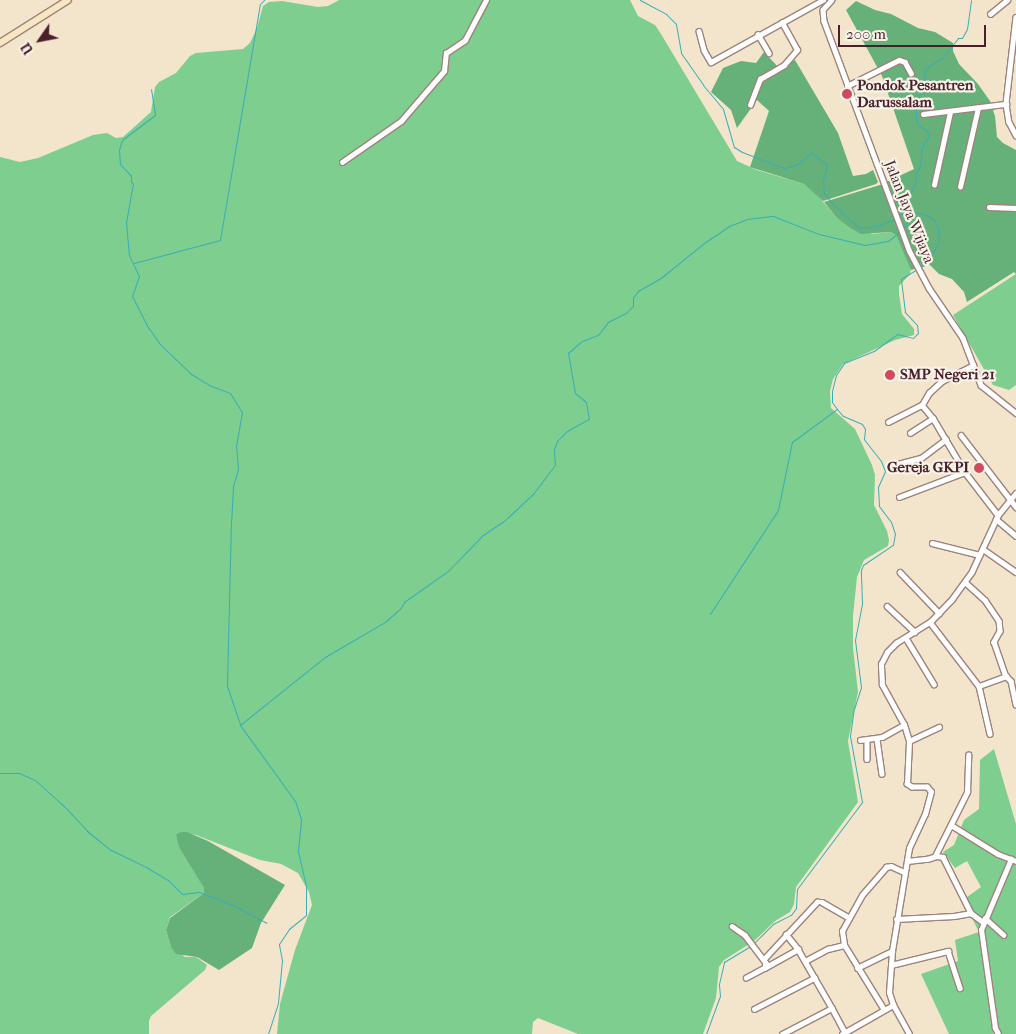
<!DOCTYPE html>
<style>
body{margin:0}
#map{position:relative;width:1016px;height:1034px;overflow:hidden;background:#f2e5cc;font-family:"IM FELL French Canon",serif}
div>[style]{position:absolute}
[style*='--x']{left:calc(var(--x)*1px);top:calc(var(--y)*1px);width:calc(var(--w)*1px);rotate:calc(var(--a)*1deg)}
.green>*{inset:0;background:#7dce8f}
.forest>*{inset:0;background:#66b17a}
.stream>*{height:1px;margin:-0.5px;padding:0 0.5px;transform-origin:0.5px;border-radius:0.5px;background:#3badb4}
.roads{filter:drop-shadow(1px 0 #9e827c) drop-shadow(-1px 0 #9e827c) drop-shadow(0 1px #9e827c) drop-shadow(0 -1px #9e827c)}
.street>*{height:4.5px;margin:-2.25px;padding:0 2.25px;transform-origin:2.25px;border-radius:2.25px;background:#fff}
.secondary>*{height:6px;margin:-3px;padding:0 3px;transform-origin:3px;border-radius:3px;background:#f7e8c3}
.dots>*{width:14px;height:14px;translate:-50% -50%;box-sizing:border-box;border:2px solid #f7f3e8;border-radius:50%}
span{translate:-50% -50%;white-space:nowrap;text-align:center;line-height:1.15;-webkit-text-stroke:4.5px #f7f3e8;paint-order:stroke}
.poi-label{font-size:15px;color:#4a1f2b;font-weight:700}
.left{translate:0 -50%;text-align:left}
.right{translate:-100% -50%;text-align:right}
.street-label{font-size:15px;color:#4a1f2b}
.north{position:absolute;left:15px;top:15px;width:50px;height:50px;-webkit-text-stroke:4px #f7f3e8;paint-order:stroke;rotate:237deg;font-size:14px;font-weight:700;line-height:20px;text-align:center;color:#4a1f2b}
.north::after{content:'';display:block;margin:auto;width:18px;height:22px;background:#4a1f2b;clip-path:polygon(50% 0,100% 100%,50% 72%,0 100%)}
.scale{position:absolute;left:838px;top:25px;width:148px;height:22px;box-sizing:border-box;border:2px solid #4a1f2b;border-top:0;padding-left:6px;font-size:15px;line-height:18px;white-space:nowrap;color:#4a1f2b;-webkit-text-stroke:4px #f7f3e8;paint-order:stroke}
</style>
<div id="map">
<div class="green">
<div style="clip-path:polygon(339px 0,630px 0,638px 16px,655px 25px,661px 34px,737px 161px,757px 170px,804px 184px,814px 191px,836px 217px,872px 234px,891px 232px,896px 235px,911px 267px,910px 274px,899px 286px,899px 294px,902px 314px,914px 329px,914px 335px,895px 340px,843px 364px,833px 379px,830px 391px,831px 408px,855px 429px,872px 465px,875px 475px,874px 505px,887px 531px,889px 540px,888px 546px,864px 560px,857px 577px,853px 616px,853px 648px,858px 692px,848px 741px,858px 802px,796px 887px,794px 904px,790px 912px,775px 921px,754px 941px,724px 960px,719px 967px,716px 998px,703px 1034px,578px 1034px,538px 1018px,533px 1022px,532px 1034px,277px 1034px,280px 1004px,295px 950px,312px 905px,309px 892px,298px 873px,281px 864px,260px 860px,196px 835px,180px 832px,176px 836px,204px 888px,204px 893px,170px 917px,166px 930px,171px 947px,185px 957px,196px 957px,207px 965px,205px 970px,151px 1016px,149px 1021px,149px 1034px,0 1034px,0 157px,20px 162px,38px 158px,93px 135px,107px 133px,116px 138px,123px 137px,151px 112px,155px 87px,159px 82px,176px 73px,190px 56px,196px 53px,243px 49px,250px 43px,257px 28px,263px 6px,269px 2px,282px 1px,318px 7px,328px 6px)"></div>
<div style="clip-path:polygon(1016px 274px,1016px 385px,1009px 390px,993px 385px,953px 315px)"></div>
<div style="clip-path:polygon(994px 749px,1016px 824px,1016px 1034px,998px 1034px,997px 1032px,992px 1034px,949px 1034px,921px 974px,958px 961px,955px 940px,979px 932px,963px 900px,981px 887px,967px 861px,955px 868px,943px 852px,954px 845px,964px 820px,979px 809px,980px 760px)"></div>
</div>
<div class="forest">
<div style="clip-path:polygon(856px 1px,875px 10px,891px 14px,918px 28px,935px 32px,953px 43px,953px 51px,959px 64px,978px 84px,990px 101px,995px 116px,997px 137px,1003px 143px,1016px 150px,1016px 274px,1014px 272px,967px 302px,964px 292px,952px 279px,939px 274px,930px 265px,911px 270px,896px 235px,891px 232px,861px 234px,849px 227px,836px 217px,824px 202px,880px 185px,914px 169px,882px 76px,846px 10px)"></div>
<div style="clip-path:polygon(764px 52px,780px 69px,795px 60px,838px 133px,853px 176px,866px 174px,873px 170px,878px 182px,876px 184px,823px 201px,804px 184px,750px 167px,769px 111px,757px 100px,737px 128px,731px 110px,711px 92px,723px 68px,741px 61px,756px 63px)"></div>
<div style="clip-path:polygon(180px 832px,187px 832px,208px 841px,285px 885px,261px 923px,252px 948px,219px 970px,197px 957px,176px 954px,171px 947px,166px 930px,170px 918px,204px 893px,204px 888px,179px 847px,176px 835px)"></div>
</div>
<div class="stream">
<div style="--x:640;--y:0;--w:30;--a:28"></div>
<div style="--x:666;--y:14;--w:14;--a:45"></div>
<div style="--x:676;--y:24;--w:29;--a:80"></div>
<div style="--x:681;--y:53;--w:39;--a:55"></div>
<div style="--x:703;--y:85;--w:31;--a:50"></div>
<div style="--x:723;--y:109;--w:40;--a:74"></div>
<div style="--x:734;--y:147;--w:9;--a:32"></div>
<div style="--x:742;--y:152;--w:45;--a:20.9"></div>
<div style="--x:784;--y:168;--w:12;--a:-14"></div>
<div style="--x:796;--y:165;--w:20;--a:-37"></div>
<div style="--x:812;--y:153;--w:19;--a:39"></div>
<div style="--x:827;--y:165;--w:16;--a:105"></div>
<div style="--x:823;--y:180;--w:13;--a:86"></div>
<div style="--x:824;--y:193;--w:11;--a:52"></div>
<div style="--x:831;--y:202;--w:34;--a:43"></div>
<div style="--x:856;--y:225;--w:6;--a:31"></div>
<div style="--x:861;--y:228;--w:16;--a:-7"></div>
<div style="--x:877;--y:226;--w:18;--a:-22"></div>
<div style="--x:151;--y:89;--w:26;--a:81"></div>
<div style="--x:155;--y:115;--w:41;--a:142.9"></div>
<div style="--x:122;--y:140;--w:10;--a:107"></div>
<div style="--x:119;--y:150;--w:14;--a:86"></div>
<div style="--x:120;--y:164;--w:16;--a:47"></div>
<div style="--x:131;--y:176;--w:6;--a:90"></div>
<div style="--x:131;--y:182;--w:2;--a:27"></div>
<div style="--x:133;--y:183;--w:40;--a:100"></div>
<div style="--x:126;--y:222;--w:33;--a:85"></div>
<div style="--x:129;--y:255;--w:23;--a:65"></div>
<div style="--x:139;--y:276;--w:21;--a:109"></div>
<div style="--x:132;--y:296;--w:35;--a:63"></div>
<div style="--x:148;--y:327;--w:21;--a:55"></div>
<div style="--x:160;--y:344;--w:43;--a:44.1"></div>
<div style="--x:191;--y:374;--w:21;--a:31"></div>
<div style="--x:209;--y:385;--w:22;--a:21"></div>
<div style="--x:230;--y:393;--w:22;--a:58"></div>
<div style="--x:242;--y:412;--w:34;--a:100"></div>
<div style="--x:236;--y:445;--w:24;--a:85"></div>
<div style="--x:238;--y:469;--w:19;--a:106"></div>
<div style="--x:233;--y:487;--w:33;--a:93"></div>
<div style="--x:231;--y:520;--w:166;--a:91.4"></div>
<div style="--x:227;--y:686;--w:40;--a:71.1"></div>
<div style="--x:903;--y:228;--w:7;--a:-56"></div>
<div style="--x:907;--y:222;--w:24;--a:-85"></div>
<div style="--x:909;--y:198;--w:16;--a:-68"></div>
<div style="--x:915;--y:183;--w:10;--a:-84"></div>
<div style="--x:916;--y:173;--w:8;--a:-60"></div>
<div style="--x:920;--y:166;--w:19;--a:-84"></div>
<div style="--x:922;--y:147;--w:13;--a:-58"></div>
<div style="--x:929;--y:136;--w:4;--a:-90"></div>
<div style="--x:929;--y:132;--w:13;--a:-148"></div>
<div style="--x:918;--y:125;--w:6;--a:-108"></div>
<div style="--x:916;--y:119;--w:10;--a:-90"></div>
<div style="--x:916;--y:109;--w:42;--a:-76.3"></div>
<div style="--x:926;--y:68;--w:19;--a:-32"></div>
<div style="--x:942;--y:58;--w:26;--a:-51"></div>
<div style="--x:958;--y:38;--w:4;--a:0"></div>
<div style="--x:962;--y:38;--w:10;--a:-61"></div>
<div style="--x:967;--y:29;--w:29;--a:-82"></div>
<div style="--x:134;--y:263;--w:89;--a:-15"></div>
<div style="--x:220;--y:240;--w:239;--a:-80.4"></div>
<div style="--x:260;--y:4;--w:6;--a:-45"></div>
<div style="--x:710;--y:614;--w:124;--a:-56.8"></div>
<div style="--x:778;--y:510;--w:69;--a:-78.4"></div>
<div style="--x:792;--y:442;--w:56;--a:-36.3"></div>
<div style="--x:0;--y:773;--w:19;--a:0"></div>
<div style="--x:19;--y:773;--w:17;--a:24"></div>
<div style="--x:35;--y:780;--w:40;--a:42"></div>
<div style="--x:65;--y:807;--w:33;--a:47"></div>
<div style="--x:87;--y:831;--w:28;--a:39"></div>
<div style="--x:109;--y:849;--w:41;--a:25.9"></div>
<div style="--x:146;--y:867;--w:27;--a:31"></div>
<div style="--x:169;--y:881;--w:18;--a:45"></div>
<div style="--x:182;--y:894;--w:17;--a:-7"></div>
<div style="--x:199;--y:892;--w:34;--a:21"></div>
<div style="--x:231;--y:904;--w:40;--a:28"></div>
<div style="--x:754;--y:943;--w:27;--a:-45"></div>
<div style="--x:773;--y:924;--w:20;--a:-27"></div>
<div style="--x:791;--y:915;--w:9;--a:-54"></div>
<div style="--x:796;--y:908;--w:19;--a:-87"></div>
<div style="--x:797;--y:889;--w:109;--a:-53.2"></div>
<div style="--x:862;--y:802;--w:67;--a:-100.3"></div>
<div style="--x:850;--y:736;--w:27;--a:-82"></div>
<div style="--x:854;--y:709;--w:23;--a:-72"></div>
<div style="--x:861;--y:687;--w:47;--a:-97.3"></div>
<div style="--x:855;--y:640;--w:38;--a:-79"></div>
<div style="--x:862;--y:603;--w:33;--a:-92"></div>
<div style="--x:861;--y:570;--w:5;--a:-68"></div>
<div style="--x:863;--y:565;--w:36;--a:-34"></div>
<div style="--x:893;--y:545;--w:11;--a:-80"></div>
<div style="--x:895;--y:534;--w:13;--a:-108"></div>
<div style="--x:891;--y:522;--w:20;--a:-127"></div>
<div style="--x:879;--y:506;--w:19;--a:-93"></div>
<div style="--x:878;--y:487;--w:17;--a:-66"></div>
<div style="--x:885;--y:471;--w:11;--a:-112"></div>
<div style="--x:881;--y:461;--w:28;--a:-128"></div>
<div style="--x:864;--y:439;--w:10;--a:-84"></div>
<div style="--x:865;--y:429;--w:6;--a:-121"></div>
<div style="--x:862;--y:424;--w:21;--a:-157"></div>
<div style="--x:843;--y:416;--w:9;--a:-131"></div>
<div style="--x:837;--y:409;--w:9;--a:-126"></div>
<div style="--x:832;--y:402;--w:11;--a:-90"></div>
<div style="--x:832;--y:391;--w:16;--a:-76"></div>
<div style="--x:836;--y:375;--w:14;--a:-56"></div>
<div style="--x:844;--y:363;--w:32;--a:-22"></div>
<div style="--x:874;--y:351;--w:29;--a:-36"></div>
<div style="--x:897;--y:334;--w:16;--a:14"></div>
<div style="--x:913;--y:338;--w:7;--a:-45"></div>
<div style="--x:918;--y:333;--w:8;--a:-97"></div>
<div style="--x:917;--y:325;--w:18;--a:-133"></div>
<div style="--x:905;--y:312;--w:33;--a:-97"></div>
<div style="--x:901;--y:279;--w:31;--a:-32"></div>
<div style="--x:927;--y:263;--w:25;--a:-61"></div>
<div style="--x:939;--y:241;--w:13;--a:-94"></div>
<div style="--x:938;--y:228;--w:8;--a:-113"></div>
<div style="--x:935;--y:221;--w:10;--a:-143"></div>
<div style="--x:927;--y:215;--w:19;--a:-168"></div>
<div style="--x:908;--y:211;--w:11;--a:153"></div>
<div style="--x:268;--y:1034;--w:33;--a:-72"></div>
<div style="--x:278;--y:1003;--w:43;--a:-84.7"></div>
<div style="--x:282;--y:960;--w:16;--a:-101"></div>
<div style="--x:279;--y:944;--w:18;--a:-56"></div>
<div style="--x:289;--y:929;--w:22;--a:-39"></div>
<div style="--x:306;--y:915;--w:29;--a:-90"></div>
<div style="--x:306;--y:886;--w:37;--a:-103"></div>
<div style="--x:298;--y:850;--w:31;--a:-84"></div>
<div style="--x:301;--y:819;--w:19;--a:-108"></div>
<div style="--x:295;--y:801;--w:94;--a:-125.9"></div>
<div style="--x:240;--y:725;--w:109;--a:-38.7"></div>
<div style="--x:325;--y:657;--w:69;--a:-30.3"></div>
<div style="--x:385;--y:622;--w:21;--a:-41"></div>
<div style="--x:401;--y:608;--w:7;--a:-63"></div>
<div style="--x:404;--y:602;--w:54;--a:-35.2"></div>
<div style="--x:448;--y:571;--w:50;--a:-45.8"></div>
<div style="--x:483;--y:535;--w:25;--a:-34"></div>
<div style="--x:504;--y:521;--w:40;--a:-43"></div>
<div style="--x:533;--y:494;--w:36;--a:-53"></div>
<div style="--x:555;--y:465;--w:16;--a:-94"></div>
<div style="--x:554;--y:449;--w:9;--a:-69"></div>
<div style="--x:557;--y:441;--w:14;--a:-45"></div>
<div style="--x:567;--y:431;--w:25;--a:-29"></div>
<div style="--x:589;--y:419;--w:17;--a:-100"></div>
<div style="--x:586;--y:402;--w:14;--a:-141"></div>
<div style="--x:575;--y:393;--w:41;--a:-99.9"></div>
<div style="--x:568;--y:353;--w:18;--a:-41"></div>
<div style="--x:582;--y:341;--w:17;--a:-21"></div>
<div style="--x:598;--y:335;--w:16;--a:-52"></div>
<div style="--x:608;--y:322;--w:20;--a:-27"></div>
<div style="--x:626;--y:313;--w:10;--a:-45"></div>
<div style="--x:633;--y:306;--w:8;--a:-90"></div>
<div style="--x:633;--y:298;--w:9;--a:-54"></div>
<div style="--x:638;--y:291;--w:28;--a:-30"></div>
<div style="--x:662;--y:277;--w:54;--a:-39"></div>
<div style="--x:704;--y:243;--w:30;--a:-34"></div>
<div style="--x:729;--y:226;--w:19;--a:-21"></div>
<div style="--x:747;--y:219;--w:26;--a:-7"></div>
<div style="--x:773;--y:216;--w:49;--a:21.4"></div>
<div style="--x:819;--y:234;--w:47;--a:13.4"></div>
<div style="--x:865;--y:245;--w:23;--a:-10"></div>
<div style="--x:888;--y:241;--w:16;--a:-38"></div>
<div style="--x:706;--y:1034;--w:40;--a:-69.8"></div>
<div style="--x:720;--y:996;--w:12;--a:-95"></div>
<div style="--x:719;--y:984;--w:23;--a:-77"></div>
<div style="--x:724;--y:962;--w:31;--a:-31"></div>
</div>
<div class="roads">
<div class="street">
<div style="--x:832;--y:0;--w:13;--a:132"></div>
<div style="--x:823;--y:10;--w:11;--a:85"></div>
<div style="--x:824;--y:21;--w:244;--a:69.6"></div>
<div style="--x:909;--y:250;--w:43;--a:62.2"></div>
<div style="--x:929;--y:288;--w:60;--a:55.8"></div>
<div style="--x:963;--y:338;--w:50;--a:69"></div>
<div style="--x:981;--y:385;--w:45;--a:38.7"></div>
<div style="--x:990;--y:14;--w:22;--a:-39"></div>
<div style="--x:1016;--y:17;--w:88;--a:96.6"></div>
<div style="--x:1006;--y:104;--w:18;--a:81"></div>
<div style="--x:1009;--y:122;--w:15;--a:62"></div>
<div style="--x:699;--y:31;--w:20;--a:75"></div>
<div style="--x:704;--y:50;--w:14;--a:60"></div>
<div style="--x:711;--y:62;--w:128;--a:-29"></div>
<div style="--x:758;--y:34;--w:22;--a:60"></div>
<div style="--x:847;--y:86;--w:58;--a:-26.6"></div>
<div style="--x:899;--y:60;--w:6;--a:18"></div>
<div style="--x:905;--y:62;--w:13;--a:61"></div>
<div style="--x:750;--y:105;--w:28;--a:-69"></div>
<div style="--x:760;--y:79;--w:28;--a:-30"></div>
<div style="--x:784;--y:65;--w:20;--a:-49"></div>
<div style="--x:797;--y:50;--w:31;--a:-119"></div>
<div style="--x:923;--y:114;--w:84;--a:-6.9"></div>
<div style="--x:342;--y:162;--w:72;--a:-34.8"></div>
<div style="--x:401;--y:121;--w:66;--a:-49.3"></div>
<div style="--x:444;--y:71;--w:18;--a:-84"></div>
<div style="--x:446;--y:53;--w:23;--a:-34"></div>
<div style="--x:465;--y:40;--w:45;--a:-62.3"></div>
<div style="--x:934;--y:185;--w:75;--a:-77.6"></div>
<div style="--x:960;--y:187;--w:81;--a:-77.2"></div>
<div style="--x:989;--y:207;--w:27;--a:2"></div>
<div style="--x:922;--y:405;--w:17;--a:50"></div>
<div style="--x:933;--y:418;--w:63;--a:59.3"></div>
<div style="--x:965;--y:472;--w:54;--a:52.5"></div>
<div style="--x:888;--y:422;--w:38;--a:-27"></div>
<div style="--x:922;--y:405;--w:14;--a:-60"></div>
<div style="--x:929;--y:393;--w:18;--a:-43"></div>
<div style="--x:942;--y:381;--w:35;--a:-27"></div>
<div style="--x:910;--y:433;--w:27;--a:-33"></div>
<div style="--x:961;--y:435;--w:91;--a:52.6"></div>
<div style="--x:894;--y:465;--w:28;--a:-15"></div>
<div style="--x:921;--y:458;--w:31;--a:-37"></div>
<div style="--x:899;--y:497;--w:71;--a:-20.7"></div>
<div style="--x:996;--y:519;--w:26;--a:40"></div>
<div style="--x:932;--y:543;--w:49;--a:14"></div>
<div style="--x:983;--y:549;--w:40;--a:34.9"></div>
<div style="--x:900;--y:572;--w:57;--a:46.4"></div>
<div style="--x:965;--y:582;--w:27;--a:42"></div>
<div style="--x:985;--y:600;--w:25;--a:56"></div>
<div style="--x:999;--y:621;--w:10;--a:84"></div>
<div style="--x:1000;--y:631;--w:13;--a:119"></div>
<div style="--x:994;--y:642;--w:36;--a:71"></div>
<div style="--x:887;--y:606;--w:38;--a:43"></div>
<div style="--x:930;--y:622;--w:81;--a:52.6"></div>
<div style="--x:979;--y:686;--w:49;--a:77.1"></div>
<div style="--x:906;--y:638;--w:54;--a:58.7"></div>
<div style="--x:979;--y:686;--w:29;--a:-20"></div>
<div style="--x:1006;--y:676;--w:7;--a:45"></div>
<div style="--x:1011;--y:681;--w:24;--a:78"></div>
<div style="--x:877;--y:739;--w:35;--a:82"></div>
<div style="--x:860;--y:740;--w:22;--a:-8"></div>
<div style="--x:882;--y:737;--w:25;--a:-29"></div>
<div style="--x:867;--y:740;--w:19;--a:90"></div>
<div style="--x:909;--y:741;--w:33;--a:-25"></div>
<div style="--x:951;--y:825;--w:55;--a:31.7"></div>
<div style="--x:998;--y:854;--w:19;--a:21"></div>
<div style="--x:935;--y:856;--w:72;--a:-63.4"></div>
<div style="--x:967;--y:792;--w:37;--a:-88"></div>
<div style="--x:907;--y:861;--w:20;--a:-6"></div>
<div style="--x:927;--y:859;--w:10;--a:-17"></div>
<div style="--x:937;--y:856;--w:6;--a:9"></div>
<div style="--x:943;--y:857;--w:63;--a:63.4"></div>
<div style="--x:971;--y:913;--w:15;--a:37"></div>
<div style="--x:985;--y:918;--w:25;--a:42"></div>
<div style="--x:896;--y:919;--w:58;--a:-3"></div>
<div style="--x:954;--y:916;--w:17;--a:-10"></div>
<div style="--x:732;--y:926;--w:16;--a:35"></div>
<div style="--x:745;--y:935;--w:35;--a:53"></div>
<div style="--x:766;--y:963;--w:5;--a:101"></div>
<div style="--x:765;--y:968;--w:21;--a:152"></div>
<div style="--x:786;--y:934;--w:19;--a:51"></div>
<div style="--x:798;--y:949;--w:68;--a:60"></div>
<div style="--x:764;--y:959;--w:78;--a:-47.1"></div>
<div style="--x:817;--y:902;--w:5;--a:0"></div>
<div style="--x:822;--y:902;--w:30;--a:30"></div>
<div style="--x:805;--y:961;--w:26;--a:-28"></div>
<div style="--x:828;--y:949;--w:16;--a:-14"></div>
<div style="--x:891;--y:965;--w:59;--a:-13.8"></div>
<div style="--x:948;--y:951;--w:39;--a:72"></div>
<div style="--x:766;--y:967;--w:37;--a:-29"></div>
<div style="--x:857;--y:968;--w:39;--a:-26"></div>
<div style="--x:754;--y:1009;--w:68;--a:-27.3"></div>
<div style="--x:884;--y:1010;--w:76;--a:-121.6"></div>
<div style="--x:844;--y:945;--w:14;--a:-98"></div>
<div style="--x:842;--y:931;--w:41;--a:-60.9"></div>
<div style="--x:862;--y:895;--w:37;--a:-49"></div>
<div style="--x:886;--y:867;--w:5;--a:-11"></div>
<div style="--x:891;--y:866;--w:14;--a:25"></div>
<div style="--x:782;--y:1034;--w:56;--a:-27.5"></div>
<div style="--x:832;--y:1008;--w:27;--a:62"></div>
<div style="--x:842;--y:1034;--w:59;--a:-29.6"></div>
<div style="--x:909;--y:1034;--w:33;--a:-119"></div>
<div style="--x:893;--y:1005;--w:13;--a:-108"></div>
<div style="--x:889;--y:993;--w:42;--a:-85.9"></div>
<div style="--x:892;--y:951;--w:104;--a:-80.6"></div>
<div style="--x:909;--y:848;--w:38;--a:-65"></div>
<div style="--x:925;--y:814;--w:23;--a:-75"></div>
<div style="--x:931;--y:792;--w:6;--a:-129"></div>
<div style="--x:927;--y:787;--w:15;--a:180"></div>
<div style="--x:912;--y:787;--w:6;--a:-149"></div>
<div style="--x:907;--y:784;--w:43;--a:-87.3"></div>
<div style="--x:909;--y:741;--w:17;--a:-107"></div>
<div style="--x:904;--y:725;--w:46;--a:-118.8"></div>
<div style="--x:882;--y:685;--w:21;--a:-93"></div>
<div style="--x:881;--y:664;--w:13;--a:-63"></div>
<div style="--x:887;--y:652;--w:13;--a:-45"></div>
<div style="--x:896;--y:643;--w:40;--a:-32"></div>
<div style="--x:930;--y:622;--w:32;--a:-46"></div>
<div style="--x:952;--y:599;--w:34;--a:-54"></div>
<div style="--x:972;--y:571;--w:62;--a:-65.1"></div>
<div style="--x:998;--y:515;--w:28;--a:-51"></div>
<div style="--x:998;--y:1034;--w:7;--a:-117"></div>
<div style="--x:995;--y:1028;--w:99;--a:-98.1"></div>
<div style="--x:981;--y:930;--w:77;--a:-67.1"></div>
</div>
<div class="secondary">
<div style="--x:0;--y:43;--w:80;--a:-32.3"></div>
</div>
</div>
<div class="dots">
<div style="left:847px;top:94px;background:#d1495b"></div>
<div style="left:890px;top:375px;background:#d1495b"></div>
<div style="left:979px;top:468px;background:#d1495b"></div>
</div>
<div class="poi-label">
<span class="left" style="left:857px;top:94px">Pondok Pesantren<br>Darussalam</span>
<span class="left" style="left:900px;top:375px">SMP Negeri 21</span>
<span class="right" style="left:969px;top:468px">Gereja GKPI</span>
</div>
<div class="street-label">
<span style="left:909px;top:212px;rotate:68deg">Jalan Jaya Wijaya</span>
</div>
<div class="north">U</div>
<div class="scale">200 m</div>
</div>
